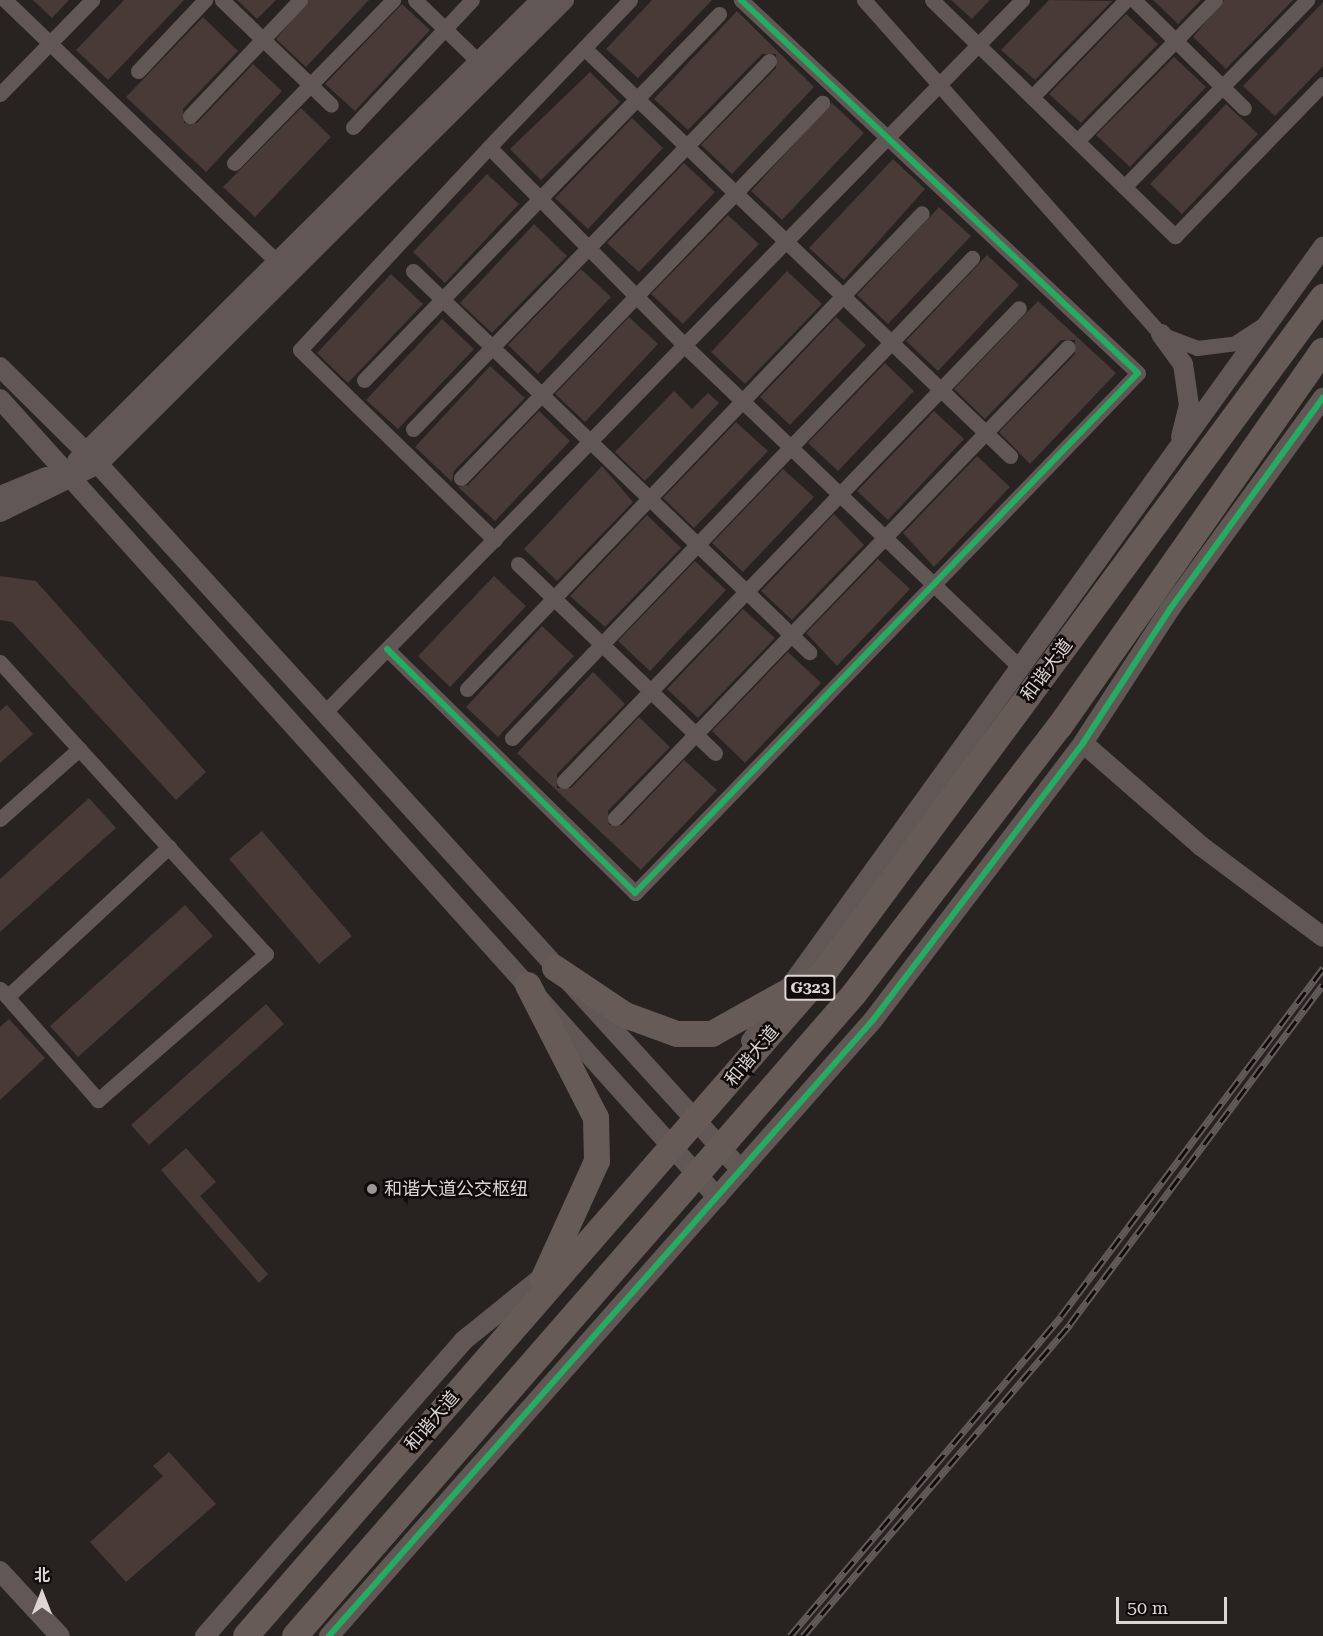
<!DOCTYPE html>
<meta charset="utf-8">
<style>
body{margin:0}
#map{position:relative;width:1323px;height:1636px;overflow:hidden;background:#282220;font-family:"Roboto Serif","Noto Sans SC",serif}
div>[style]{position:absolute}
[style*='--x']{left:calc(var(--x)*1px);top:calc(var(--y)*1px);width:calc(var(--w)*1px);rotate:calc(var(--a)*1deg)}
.building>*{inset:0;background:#483a36}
.minor>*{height:15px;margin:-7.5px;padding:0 7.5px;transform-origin:7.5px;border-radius:7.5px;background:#615855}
.tertiary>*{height:20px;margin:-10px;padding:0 10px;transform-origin:10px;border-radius:10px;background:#615855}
.trunk>*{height:26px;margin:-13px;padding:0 13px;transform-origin:13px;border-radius:13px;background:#675b57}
.rail>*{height:7px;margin-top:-3.5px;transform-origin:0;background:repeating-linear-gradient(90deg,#100b0a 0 14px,#635b59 0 28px);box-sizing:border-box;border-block:2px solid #635b59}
.cycleway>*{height:6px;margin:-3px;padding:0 3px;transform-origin:3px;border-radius:3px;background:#26ab63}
.dots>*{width:16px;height:16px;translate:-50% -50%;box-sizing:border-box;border:3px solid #100b0a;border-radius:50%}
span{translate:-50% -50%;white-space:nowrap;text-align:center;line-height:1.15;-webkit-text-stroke:5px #100b0a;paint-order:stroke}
.shield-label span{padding:2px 4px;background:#100b0a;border:2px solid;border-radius:4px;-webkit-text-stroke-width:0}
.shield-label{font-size:16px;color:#dcd5d3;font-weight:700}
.street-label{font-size:18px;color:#dcd5d3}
.poi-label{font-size:18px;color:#dcd5d3}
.left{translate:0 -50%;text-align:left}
.north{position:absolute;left:12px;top:1564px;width:60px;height:60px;-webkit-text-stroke:4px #100b0a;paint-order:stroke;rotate:0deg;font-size:16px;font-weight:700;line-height:24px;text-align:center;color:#dcd5d3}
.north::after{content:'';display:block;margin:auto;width:21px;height:27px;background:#dcd5d3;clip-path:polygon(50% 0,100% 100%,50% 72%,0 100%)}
.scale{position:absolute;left:1116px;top:1597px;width:111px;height:27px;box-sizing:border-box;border:3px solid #dcd5d3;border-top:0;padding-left:8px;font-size:18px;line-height:21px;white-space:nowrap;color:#dcd5d3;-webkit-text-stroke:4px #100b0a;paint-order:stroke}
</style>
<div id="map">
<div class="building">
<div style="clip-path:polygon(33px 0,69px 0,52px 18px)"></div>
<div style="clip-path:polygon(124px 0,184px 0,108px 80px,76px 50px)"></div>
<div style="clip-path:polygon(237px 0,276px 0,257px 19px)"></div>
<div style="clip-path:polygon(309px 0,369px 0,306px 67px,276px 39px)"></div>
<div style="clip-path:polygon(652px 0,712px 0,638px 78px,606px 49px)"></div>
<div style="clip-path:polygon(951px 0,990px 0,972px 19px)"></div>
<div style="clip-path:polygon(1049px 0,1112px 1px,1035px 80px,1001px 50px)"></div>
<div style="clip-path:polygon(1153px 0,1201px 0,1178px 24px)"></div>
<div style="clip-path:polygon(1224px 0,1293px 0,1226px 69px,1193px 37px)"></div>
<div style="clip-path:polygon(1323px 2px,1323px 66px,1275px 116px,1243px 86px)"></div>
<div style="clip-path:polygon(402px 4px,430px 30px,355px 111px,325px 84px)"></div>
<div style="clip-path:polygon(737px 11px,814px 87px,732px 174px,701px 145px,776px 68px,776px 54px,762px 54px,688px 130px,654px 99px)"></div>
<div style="clip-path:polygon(1126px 14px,1158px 44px,1081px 123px,1049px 94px)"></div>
<div style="clip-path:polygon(203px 17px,238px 51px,183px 109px,184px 123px,197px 123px,253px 64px,282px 91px,206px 172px,126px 97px)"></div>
<div style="clip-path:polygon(1174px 57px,1206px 87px,1130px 167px,1096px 135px)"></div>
<div style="clip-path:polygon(590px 72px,620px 102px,541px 180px,510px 149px)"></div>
<div style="clip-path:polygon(832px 103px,864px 133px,782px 220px,751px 191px)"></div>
<div style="clip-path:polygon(1226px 104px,1258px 134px,1182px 214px,1150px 184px)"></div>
<div style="clip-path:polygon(301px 108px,331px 137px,255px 217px,223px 187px)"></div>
<div style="clip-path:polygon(632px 118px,663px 148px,588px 229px,555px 198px)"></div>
<div style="clip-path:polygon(893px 159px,925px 189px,844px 280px,809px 248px)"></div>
<div style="clip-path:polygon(684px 163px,715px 192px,639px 272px,607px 243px)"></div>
<div style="clip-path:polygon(487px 174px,519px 204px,445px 283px,413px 252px)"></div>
<div style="clip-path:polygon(939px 207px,971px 236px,888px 324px,857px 295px)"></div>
<div style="clip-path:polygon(728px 215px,759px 244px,683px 324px,651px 294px)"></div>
<div style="clip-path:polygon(534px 224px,567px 256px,492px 333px,460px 303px)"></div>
<div style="clip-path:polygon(987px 255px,1019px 285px,938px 371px,906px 341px)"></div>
<div style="clip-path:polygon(581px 269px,611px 297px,538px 374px,508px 345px)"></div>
<div style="clip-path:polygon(787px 271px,822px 304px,745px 384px,711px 352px)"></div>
<div style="clip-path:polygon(391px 274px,423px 304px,348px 383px,317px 353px)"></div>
<div style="clip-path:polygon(1038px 301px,1116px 373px,1030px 464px,999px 432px,1075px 354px,1075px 340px,1061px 340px,985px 419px,954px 389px)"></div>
<div style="clip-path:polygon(629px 317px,658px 344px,585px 422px,555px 394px)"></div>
<div style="clip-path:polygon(836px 317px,866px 345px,790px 425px,760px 397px)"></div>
<div style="clip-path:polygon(442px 319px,474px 349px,398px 429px,366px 400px)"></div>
<div style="clip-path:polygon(885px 363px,914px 391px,838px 471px,808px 443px)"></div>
<div style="clip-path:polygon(490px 366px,525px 398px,454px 471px,452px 482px,415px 447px)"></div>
<div style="clip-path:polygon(674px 391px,692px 409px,708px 393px,719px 403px,645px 481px,615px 452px)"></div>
<div style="clip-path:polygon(539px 411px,570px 441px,495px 521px,458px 487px,468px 485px)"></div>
<div style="clip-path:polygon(934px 411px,964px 439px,888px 520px,857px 491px)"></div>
<div style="clip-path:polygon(736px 422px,768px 451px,694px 528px,663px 498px)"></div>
<div style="clip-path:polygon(977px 456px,1010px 487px,934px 567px,903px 533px)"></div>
<div style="clip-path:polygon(602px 466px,633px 502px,557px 581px,524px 549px)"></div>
<div style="clip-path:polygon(783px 469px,814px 497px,743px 572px,712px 543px)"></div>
<div style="clip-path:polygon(834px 514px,864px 545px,792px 620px,761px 591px)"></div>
<div style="clip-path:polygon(647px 515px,681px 548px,605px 627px,570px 596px)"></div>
<div style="clip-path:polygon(878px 559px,910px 589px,837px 666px,806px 633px)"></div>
<div style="clip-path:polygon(695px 561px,726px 590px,650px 671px,618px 641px)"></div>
<div style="clip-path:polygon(0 576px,36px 581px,206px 772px,176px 800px,12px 622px,0 620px)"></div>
<div style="clip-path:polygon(494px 576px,526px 606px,450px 687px,418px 656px)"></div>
<div style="clip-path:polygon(743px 609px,775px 638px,698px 718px,667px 689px)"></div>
<div style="clip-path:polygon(542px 626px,574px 656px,498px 737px,466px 707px)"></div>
<div style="clip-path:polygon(788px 652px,821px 683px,745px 763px,712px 731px)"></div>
<div style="clip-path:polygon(593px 672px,625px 704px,557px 774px,557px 788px,571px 788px,639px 717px,670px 747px,608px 811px,609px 825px,622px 825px,684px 760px,717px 790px,641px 870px,517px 753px)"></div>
<div style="clip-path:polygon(7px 705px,33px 734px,0 763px,0 711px)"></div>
<div style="clip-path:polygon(89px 798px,116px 828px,0 932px,0 879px)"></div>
<div style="clip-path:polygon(262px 831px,352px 936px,319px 964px,229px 859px)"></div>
<div style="clip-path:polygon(185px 905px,213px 936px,78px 1057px,50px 1026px)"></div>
<div style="clip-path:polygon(266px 1004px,284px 1024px,149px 1145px,131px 1125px)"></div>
<div style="clip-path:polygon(9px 1019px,45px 1058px,0 1100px,0 1027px)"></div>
<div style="clip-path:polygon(186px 1148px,216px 1182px,200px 1196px,268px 1274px,259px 1283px,161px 1170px)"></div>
<div style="clip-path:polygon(169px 1452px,216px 1504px,126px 1582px,90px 1542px,163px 1476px,153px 1466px)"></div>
</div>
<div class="minor">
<div style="--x:5;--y:0;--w:380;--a:43.9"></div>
<div style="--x:222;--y:0;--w:151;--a:43.9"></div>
<div style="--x:415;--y:0;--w:91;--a:44.1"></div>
<div style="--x:630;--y:0;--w:204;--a:133.8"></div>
<div style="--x:489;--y:147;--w:281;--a:45.4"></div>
<div style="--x:686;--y:347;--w:463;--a:43.8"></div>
<div style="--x:864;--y:0;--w:447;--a:48.4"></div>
<div style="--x:1161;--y:334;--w:39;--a:21"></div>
<div style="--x:1197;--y:348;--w:38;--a:-7"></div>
<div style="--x:1235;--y:343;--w:33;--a:-33"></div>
<div style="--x:932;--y:0;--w:339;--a:44.2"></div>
<div style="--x:1175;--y:236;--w:212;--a:-45.8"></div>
<div style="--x:1134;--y:0;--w:154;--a:44.5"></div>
<div style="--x:584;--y:48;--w:590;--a:43.76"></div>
<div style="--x:138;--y:71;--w:98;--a:-46.7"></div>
<div style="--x:0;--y:94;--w:132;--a:-45.6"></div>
<div style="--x:1032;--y:97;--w:135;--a:-45.9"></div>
<div style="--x:190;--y:116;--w:160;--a:-46.5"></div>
<div style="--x:353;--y:127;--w:174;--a:-46.9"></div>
<div style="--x:1077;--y:141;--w:197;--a:-45.6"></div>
<div style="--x:489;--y:147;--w:277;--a:133"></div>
<div style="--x:300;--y:350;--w:272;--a:44.3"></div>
<div style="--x:234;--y:163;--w:228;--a:-45.7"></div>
<div style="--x:1124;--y:187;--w:262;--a:-45.6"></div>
<div style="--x:413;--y:271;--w:550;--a:43.89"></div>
<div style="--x:364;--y:380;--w:510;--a:-45.87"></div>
<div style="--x:413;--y:429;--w:512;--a:-45.95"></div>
<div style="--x:461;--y:478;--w:521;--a:-46.09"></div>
<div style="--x:518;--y:564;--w:273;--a:43.8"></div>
<div style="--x:387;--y:649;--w:348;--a:44.5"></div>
<div style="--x:635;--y:893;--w:723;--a:-45.95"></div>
<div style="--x:1138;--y:373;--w:545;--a:-136.79"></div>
<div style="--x:0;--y:662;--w:395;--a:47.7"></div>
<div style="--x:266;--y:954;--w:223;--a:139"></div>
<div style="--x:98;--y:1100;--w:148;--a:-131.4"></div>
<div style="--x:467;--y:689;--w:658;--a:-46.29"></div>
<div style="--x:324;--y:713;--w:998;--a:-45.61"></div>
<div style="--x:512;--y:738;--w:665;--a:-46.22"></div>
<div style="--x:564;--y:781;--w:656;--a:-46.11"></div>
<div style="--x:615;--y:818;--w:653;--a:-46.12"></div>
<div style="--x:0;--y:819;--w:106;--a:-41.5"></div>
<div style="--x:7;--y:997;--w:221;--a:-42.8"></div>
</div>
<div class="tertiary">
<div style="--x:1161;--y:334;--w:37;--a:54"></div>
<div style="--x:1183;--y:364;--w:41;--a:81.7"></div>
<div style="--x:1189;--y:405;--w:33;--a:104"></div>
<div style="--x:0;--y:367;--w:138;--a:44.7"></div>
<div style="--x:98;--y:464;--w:955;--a:47.67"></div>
<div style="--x:0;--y:399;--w:1073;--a:48.06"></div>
<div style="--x:77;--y:461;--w:654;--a:-44.81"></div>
<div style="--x:0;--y:496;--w:50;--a:-22.4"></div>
<div style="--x:0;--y:512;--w:109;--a:-26.1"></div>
<div style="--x:98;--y:464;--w:658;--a:-44.88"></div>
<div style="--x:1083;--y:743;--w:157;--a:41.1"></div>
<div style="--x:1201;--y:846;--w:152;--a:36.7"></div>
<div style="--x:751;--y:1041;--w:979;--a:-54.23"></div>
<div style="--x:0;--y:1571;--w:88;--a:47.3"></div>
<div style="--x:205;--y:1636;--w:392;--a:-48.8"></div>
<div style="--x:463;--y:1341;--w:113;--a:-38.9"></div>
<div style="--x:329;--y:1636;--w:822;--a:-48.55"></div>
<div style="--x:873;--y:1020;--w:348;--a:-52.8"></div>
<div style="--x:1083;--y:743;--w:160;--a:-57"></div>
<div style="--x:1170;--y:609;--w:261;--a:-54.1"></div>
</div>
<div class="trunk">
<div style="--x:555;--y:968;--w:84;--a:33.9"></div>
<div style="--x:625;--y:1015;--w:55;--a:20.1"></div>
<div style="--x:677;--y:1034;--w:35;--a:0"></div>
<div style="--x:712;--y:1034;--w:107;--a:-29.2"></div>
<div style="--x:528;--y:985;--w:149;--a:62.9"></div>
<div style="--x:596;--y:1118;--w:43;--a:88.7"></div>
<div style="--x:597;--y:1161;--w:131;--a:114.4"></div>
<div style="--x:246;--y:1636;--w:883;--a:-48.95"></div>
<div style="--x:826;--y:970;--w:837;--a:-53.55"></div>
<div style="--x:295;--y:1636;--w:851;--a:-48.95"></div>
<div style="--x:854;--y:994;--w:338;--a:-52.5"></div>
<div style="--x:1060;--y:726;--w:458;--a:-55"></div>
</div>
<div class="rail">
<div style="--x:790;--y:1636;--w:419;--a:-49.7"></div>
<div style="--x:1061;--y:1316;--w:436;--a:-53"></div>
<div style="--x:803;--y:1636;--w:411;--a:-49.4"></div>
<div style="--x:1070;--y:1324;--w:423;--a:-53.3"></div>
</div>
<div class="cycleway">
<div style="--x:387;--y:649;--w:348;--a:44.5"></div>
<div style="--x:635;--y:893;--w:723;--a:-45.95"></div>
<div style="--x:1138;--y:373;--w:545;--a:-136.79"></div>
<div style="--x:329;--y:1636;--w:822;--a:-48.55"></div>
<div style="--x:873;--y:1020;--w:348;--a:-52.8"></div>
<div style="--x:1083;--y:743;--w:160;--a:-57"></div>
<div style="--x:1170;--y:609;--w:261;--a:-54.1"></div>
</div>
<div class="dots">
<div style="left:372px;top:1189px;background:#9d9694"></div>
</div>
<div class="shield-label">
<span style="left:810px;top:988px">G323</span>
</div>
<div class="street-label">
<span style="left:1047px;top:670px;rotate:-53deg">和谐大道</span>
<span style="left:752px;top:1056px;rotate:-50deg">和谐大道</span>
<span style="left:432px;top:1421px;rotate:-49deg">和谐大道</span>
</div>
<div class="poi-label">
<span class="left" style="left:384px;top:1189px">和谐大道公交枢纽</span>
</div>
<div class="north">北</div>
<div class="scale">50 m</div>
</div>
